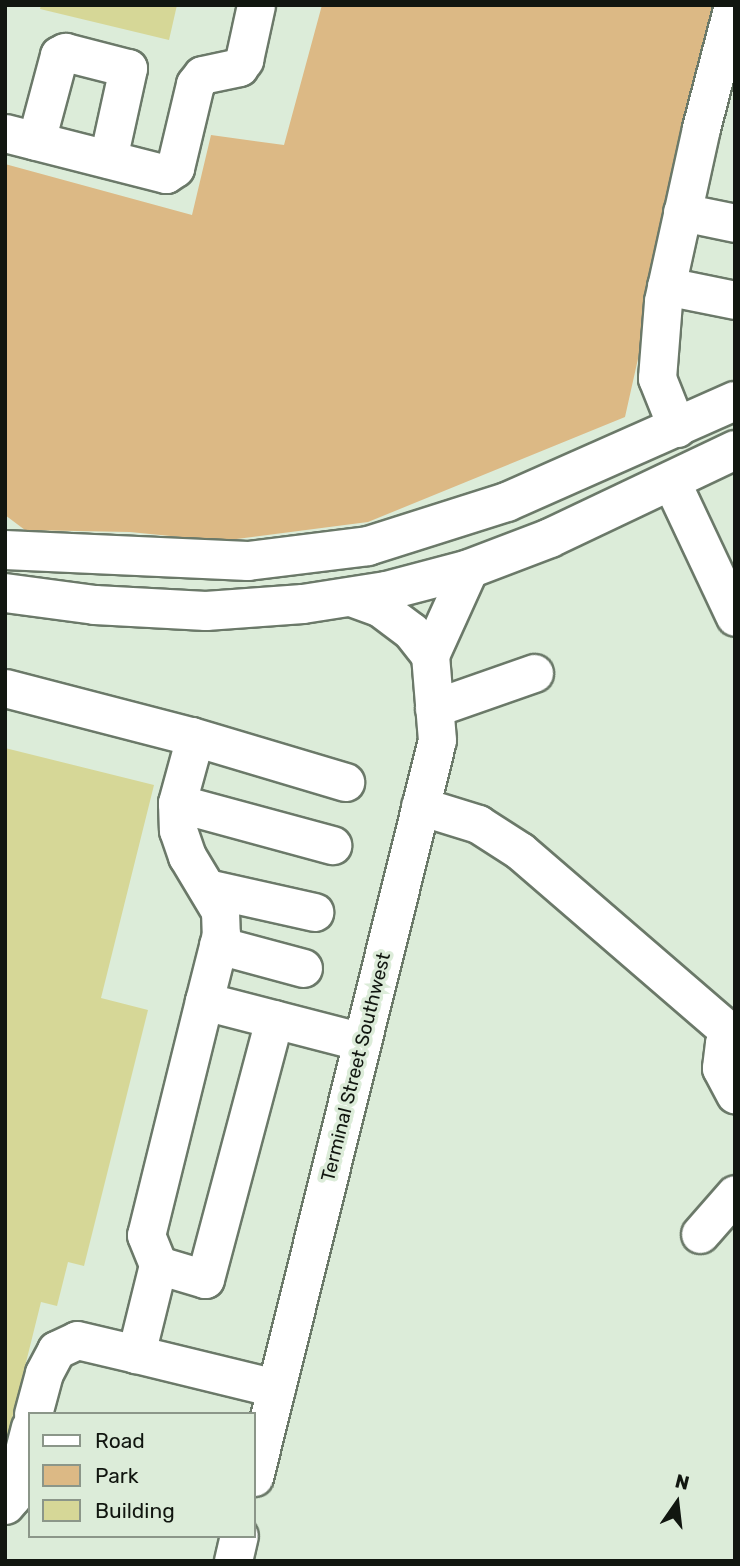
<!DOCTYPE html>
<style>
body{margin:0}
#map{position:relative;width:740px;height:1566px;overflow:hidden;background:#dcecd9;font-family:Rubik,sans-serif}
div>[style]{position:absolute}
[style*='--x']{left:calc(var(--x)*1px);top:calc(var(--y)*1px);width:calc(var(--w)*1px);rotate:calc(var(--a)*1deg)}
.green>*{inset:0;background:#dcb985}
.building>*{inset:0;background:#d6d797}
.roads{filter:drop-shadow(2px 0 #6b7969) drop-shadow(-2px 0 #6b7969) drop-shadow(0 2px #6b7969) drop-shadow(0 -2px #6b7969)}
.minor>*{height:37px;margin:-18.5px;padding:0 18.5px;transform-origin:18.5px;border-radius:18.5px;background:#fff}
.major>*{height:38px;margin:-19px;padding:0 19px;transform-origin:19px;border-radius:19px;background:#fff}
span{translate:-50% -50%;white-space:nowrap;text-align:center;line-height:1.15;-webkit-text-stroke:7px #dcecd9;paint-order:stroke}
.street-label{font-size:19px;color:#111610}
.frame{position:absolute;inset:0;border:7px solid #111610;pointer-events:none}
.legend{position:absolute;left:28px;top:1412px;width:228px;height:126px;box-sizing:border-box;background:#dcecd9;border:2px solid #8b9689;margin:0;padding:9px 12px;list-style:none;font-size:21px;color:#111610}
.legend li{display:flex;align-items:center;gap:14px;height:35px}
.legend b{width:35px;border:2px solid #8b9689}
.north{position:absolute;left:642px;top:1468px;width:70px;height:70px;-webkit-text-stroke:5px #dcecd9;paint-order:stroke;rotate:14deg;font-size:19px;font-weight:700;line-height:28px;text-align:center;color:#111610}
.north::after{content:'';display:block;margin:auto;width:24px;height:32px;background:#111610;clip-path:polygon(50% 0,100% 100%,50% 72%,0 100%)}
</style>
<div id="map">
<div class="green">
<div style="clip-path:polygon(322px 5px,717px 5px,625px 417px,368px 522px,221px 541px,130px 532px,25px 530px,5px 515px,5px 164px,192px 215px,211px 135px,284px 145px)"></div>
</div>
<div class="building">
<div style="clip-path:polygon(41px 5px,177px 5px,169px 40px,40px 9px)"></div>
<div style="clip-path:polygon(5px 748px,154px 785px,101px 998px,148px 1010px,84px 1266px,68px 1262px,57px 1306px,41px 1302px,6px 1443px)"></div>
</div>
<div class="roads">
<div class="minor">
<div style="--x:5;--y:133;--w:166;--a:14.3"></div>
<div style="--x:166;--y:174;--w:11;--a:-34"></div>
<div style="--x:175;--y:168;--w:86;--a:-76.6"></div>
<div style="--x:195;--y:84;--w:11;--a:-52"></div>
<div style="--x:202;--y:75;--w:38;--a:-12"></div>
<div style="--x:239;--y:67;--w:9;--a:-54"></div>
<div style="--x:244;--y:60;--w:56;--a:-77.7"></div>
<div style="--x:36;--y:141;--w:89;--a:-75"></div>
<div style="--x:59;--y:55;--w:7;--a:-27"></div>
<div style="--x:65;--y:52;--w:65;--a:14.3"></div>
<div style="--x:128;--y:68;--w:93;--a:102.4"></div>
<div style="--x:682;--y:212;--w:54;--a:11.7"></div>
<div style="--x:666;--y:286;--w:70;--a:11.5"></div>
<div style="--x:677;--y:428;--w:54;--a:-111.8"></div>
<div style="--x:657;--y:378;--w:77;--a:-85.5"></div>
<div style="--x:663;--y:301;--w:177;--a:-77.6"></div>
<div style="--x:701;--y:128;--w:127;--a:-75.4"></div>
<div style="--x:671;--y:481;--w:150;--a:64.8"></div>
<div style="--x:351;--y:597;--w:30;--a:20"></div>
<div style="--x:379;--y:607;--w:40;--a:37"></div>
<div style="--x:411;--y:631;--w:31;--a:52"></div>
<div style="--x:5;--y:688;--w:192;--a:14.5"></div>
<div style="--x:191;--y:736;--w:12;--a:85"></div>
<div style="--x:192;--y:748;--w:57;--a:105.3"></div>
<div style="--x:177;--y:803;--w:27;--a:88"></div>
<div style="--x:178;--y:830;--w:28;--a:71"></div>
<div style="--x:187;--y:856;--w:64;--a:59"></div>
<div style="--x:220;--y:911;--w:23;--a:88"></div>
<div style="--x:221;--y:934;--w:69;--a:104.2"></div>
<div style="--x:204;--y:1001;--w:163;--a:14.5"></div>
<div style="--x:434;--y:708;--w:106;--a:-19.3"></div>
<div style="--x:191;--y:736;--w:161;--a:16.6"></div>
<div style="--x:177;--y:803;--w:161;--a:15.2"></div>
<div style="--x:420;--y:806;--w:61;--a:17.2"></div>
<div style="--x:478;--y:824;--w:50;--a:32.7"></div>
<div style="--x:520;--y:851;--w:279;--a:40.8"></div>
<div style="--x:207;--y:888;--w:110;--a:12.6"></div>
<div style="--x:218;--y:945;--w:88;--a:15.1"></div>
<div style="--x:204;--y:1001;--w:241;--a:103.9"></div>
<div style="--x:146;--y:1235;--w:32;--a:68"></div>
<div style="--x:158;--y:1265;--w:92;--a:103.9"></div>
<div style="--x:136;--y:1354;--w:144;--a:13.7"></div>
<div style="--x:735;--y:1030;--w:17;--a:130"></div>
<div style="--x:724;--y:1043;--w:25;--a:97"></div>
<div style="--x:721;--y:1068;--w:30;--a:62"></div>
<div style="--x:700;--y:1234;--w:53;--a:-48.8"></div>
<div style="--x:158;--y:1265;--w:49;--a:16.6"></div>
<div style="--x:205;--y:1279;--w:269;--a:-75.1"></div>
<div style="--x:33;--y:1414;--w:42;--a:-75"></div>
<div style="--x:44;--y:1373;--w:26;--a:-62"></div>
<div style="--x:56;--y:1350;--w:23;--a:-25"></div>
<div style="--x:77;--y:1340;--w:61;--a:13.3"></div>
<div style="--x:254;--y:1477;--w:759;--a:-76.06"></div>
<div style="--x:437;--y:740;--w:85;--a:-94.7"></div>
<div style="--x:430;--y:655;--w:94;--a:-65.6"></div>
<div style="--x:5;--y:1505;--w:11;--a:-49"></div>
<div style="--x:12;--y:1497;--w:72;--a:-75.6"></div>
<div style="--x:233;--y:1561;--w:26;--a:-77"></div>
</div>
<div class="major">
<div style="--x:5;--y:550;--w:243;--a:2.6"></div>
<div style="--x:248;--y:561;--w:121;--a:-7.1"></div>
<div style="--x:368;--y:546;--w:146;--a:-17.6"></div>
<div style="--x:507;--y:502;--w:249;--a:-23.9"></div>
<div style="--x:5;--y:593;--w:91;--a:7.6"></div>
<div style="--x:95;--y:605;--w:111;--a:3.1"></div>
<div style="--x:206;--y:611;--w:97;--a:-4.1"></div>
<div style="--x:303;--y:604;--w:84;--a:-8.9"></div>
<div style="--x:386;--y:591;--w:86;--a:-14.8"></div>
<div style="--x:469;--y:569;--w:87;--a:-20.9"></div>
<div style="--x:550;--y:538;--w:205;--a:-25.4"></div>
</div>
</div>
<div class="street-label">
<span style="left:356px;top:1067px;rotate:-76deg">Terminal Street Southwest</span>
</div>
<div class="frame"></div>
<ul class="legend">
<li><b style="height:9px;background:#fff"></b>Road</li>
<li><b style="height:19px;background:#dcb985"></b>Park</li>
<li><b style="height:19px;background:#d6d797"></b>Building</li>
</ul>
<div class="north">N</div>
</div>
